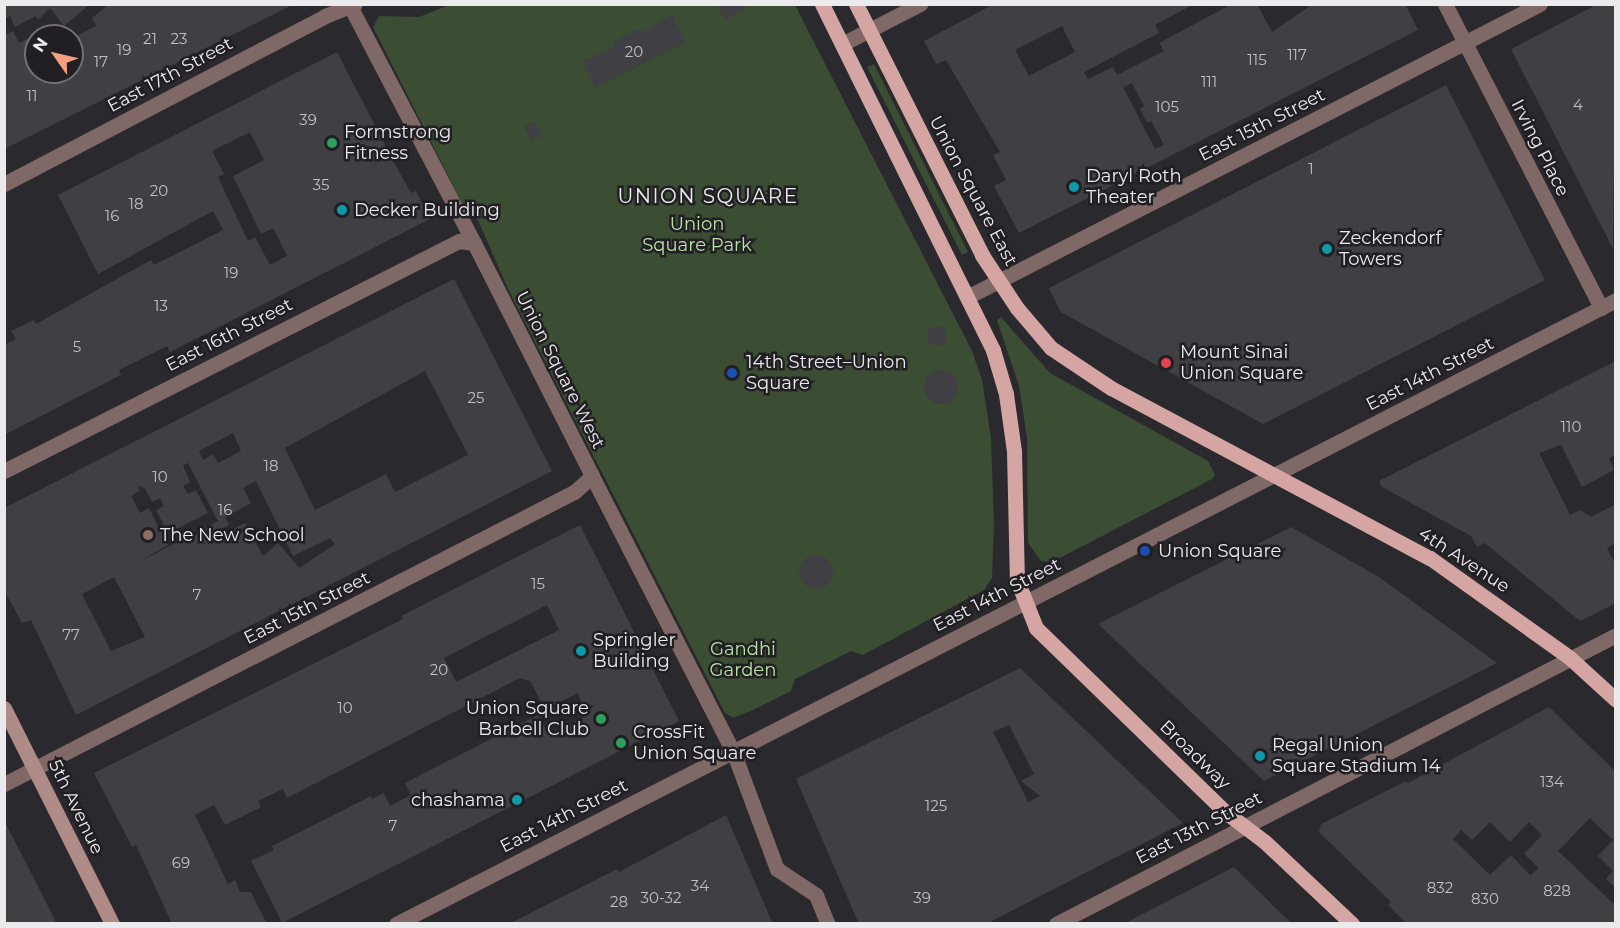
<!DOCTYPE html>
<meta charset="utf-8">
<style>
body{margin:0}
#map{position:relative;width:1620px;height:928px;overflow:hidden;background:#2a292d;font-family:Montserrat,sans-serif}
div>[style]{position:absolute}
[style*='--x']{left:calc(var(--x)*1px);top:calc(var(--y)*1px);width:calc(var(--w)*1px);rotate:calc(var(--a)*1deg)}
.green>*{inset:0;background:#3b4d33}
.building>*{inset:0;background:#403f43}
.round{border-radius:50%}
.pedestrian>*{height:15px;margin:-7.5px;padding:0 7.5px;transform-origin:7.5px;border-radius:7.5px;background:#7f6866}
.minor>*{height:15px;margin:-7.5px;padding:0 7.5px;transform-origin:7.5px;border-radius:7.5px;background:#7f6866}
.secondary>*{height:15px;margin:-7.5px;padding:0 7.5px;transform-origin:7.5px;border-radius:7.5px;background:#af8b88}
.primary>*{height:15px;margin:-7.5px;padding:0 7.5px;transform-origin:7.5px;border-radius:7.5px;background:#d4a5a3}
.dots>*{width:16px;height:16px;translate:-50% -50%;box-sizing:border-box;border:3px solid #211f23;border-radius:50%}
span{translate:-50% -50%;white-space:nowrap;text-align:center;line-height:1.15;-webkit-text-stroke:5px #211f23;paint-order:stroke}
.number-label{font-size:15px;color:#c0bfc2}
.number-label span{-webkit-text-stroke-width:0}
.street-label{font-size:18px;color:#ebeaed}
.poi-label{font-size:18px;color:#ebeaed}
.left{translate:0 -50%;text-align:left}
.right{translate:-100% -50%;text-align:right}
.park-label{font-size:18px;color:#b7e3a5}
.neighbourhood-label{font-size:20px;color:#ebeaed;letter-spacing:1.5px}
.frame{position:absolute;inset:0;border:6px solid #ebeaed;pointer-events:none}
.north{position:absolute;left:24px;top:24px;width:60px;height:60px;box-sizing:border-box;background:#211f23;border:2px solid #727074;border-radius:50%;rotate:304deg;font-size:16px;font-weight:700;line-height:24px;text-align:center;color:#ebeaed}
.north::after{content:'';display:block;margin:auto;width:21px;height:27px;background:#f2a07f;clip-path:polygon(50% 0,100% 100%,50% 72%,0 100%)}
</style>
<div id="map">
<div class="green">
<div style="clip-path:polygon(449px 5px,795px 5px,972px 351px,982px 380px,991px 438px,994px 523px,992px 578px,984px 590px,863px 655px,851px 651px,795px 679px,791px 691px,753px 710px,733px 718px,725px 713px,508px 289px,478px 220px,464px 207px,373px 27px,379px 16px,419px 17px)"></div>
<div style="clip-path:polygon(874px 64px,968px 252px,962px 255px,867px 67px)"></div>
<div style="clip-path:polygon(1001px 317px,1050px 373px,1208px 461px,1215px 475px,1212px 479px,1052px 562px,1041px 561px,1028px 543px,1027px 438px,1019px 386px,997px 320px)"></div>
</div>
<div class="building">
<div style="clip-path:polygon(4px 4px,90px 4px,64px 26px,50px 8px,38px 20px,36px 16px,15px 27px,10px 16px,4px 19px)"></div>
<div style="clip-path:polygon(109px 4px,294px 4px,4px 149px,4px 35px,13px 31px,19px 43px,42px 31px,44px 36px,36px 36px,36px 72px,72px 72px,72px 36px,66px 36px,72px 33px,74px 37px,96px 26px,92px 18px)"></div>
<div style="clip-path:polygon(716px 4px,743px 4px,746px 9px,725px 20px)"></div>
<div style="clip-path:polygon(evenodd,994px 4px,1194px 4px,1155px 25px,1159px 33px,1084px 72px,1088px 79px,1113px 67px,1117px 75px,1164px 51px,1159px 43px,1232px 4px,1257px 4px,1272px 32px,1313px 4px,1405px 4px,1418px 30px,1019px 233px,994px 186px,1006px 180px,993px 155px,1000px 152px,946px 60px,936px 64px,924px 41px,994px 4px,1062px 26px,1075px 52px,1029px 76px,1015px 50px,1062px 26px,994px 4px,1120px 81px,1124px 87px,1132px 83px,1144px 106px,1140px 109px,1147px 123px,1151px 121px,1164px 145px,1155px 149px,1120px 81px)"></div>
<div style="clip-path:polygon(1598px 4px,1616px 4px,1613px 249px,1511px 49px)"></div>
<div style="clip-path:polygon(672px 15px,686px 42px,595px 88px,582px 61px,615px 47px,613px 42px,638px 29px,641px 33px)"></div>
<div style="clip-path:polygon(evenodd,337px 52px,396px 166px,411px 193px,416px 191px,430px 219px,170px 352px,167px 346px,119px 370px,121px 375px,4px 435px,4px 345px,16px 339px,11px 331px,34px 320px,36px 324px,151px 260px,154px 265px,223px 230px,213px 211px,98px 274px,58px 195px,337px 52px,250px 132px,264px 160px,233px 176px,261px 234px,273px 228px,287px 256px,270px 265px,255px 237px,248px 241px,218px 177px,224px 174px,212px 151px,250px 132px)"></div>
<div style="clip-path:polygon(1446px 85px,1545px 280px,1263px 424px,1061px 312px,1049px 288px)"></div>
<div style="clip-path:polygon(535px 121px,542px 136px,532px 141px,524px 127px)"></div>
<div style="clip-path:polygon(evenodd,454px 279px,552px 471px,76px 715px,31px 620px,22px 623px,4px 590px,4px 508px,454px 279px,425px 371px,468px 455px,395px 492px,386px 474px,315px 510px,285px 448px,425px 371px,454px 279px,233px 433px,241px 451px,218px 463px,213px 454px,203px 460px,199px 451px,233px 433px,454px 279px,188px 463px,218px 521px,137px 563px,168px 545px,149px 508px,140px 513px,131px 496px,140px 491px,138px 486px,145px 488px,152px 502px,160px 498px,164px 506px,156px 510px,168px 533px,208px 513px,196px 490px,188px 494px,183px 486px,190px 482px,183px 465px,188px 463px,454px 279px,256px 481px,293px 556px,330px 538px,335px 544px,299px 568px,278px 543px,263px 556px,245px 523px,226px 533px,223px 528px,229px 525px,225px 517px,251px 503px,243px 488px,256px 481px,454px 279px,114px 577px,145px 637px,111px 651px,82px 594px,114px 577px)"></div>
<div class="round" style="left:927px;top:326px;width:20px;height:20px"></div>
<div style="clip-path:polygon(1616px 361px,1616px 455px,1609px 458px,1614px 470px,1582px 487px,1561px 445px,1539px 453px,1570px 515px,1580px 510px,1591px 517px,1616px 504px,1616px 543px,1607px 548px,1616px 565px,1616px 603px,1580px 621px,1485px 543px,1477px 547px,1471px 536px,1382px 487px,1379px 481px)"></div>
<div class="round" style="left:924px;top:370px;width:34px;height:34px"></div>
<div style="clip-path:polygon(evenodd,580px 525px,679px 721px,282px 923px,251px 861px,274px 850px,272px 846px,371px 796px,372px 799px,384px 793px,390px 806px,411px 795px,405px 783px,538px 715px,548px 735px,586px 716px,578px 693px,545px 709px,530px 681px,520px 678px,287px 798px,283px 789px,258px 801px,261px 807px,225px 825px,214px 805px,195px 815px,228px 884px,235px 880px,240px 892px,251px 892px,267px 924px,172px 924px,136px 845px,132px 847px,94px 773px,403px 619px,401px 616px,580px 525px,547px 605px,559px 630px,456px 682px,444px 658px,547px 605px)"></div>
<div style="clip-path:polygon(1291px 527px,1379px 577px,1497px 663px,1264px 781px,1098px 624px)"></div>
<div class="round" style="left:799px;top:555px;width:34px;height:34px"></div>
<div style="clip-path:polygon(evenodd,1020px 668px,1183px 823px,986px 924px,859px 924px,796px 779px,1020px 668px,1009px 725px,1034px 774px,1021px 781px,1040px 796px,1028px 802px,993px 732px,1009px 725px)"></div>
<div style="clip-path:polygon(evenodd,1549px 707px,1616px 772px,1616px 888px,1606px 879px,1613px 871px,1598px 856px,1613px 840px,1590px 818px,1558px 851px,1616px 906px,1616px 924px,1407px 924px,1388px 905px,1391px 902px,1319px 832px,1321px 824px,1406px 781px,1408px 783px,1549px 707px,1490px 822px,1510px 842px,1529px 822px,1542px 835px,1524px 854px,1539px 868px,1530px 875px,1511px 855px,1490px 875px,1453px 839px,1461px 830px,1472px 840px,1490px 822px)"></div>
<div style="clip-path:polygon(726px 815px,773px 924px,509px 924px,617px 869px,619px 872px)"></div>
<div style="clip-path:polygon(4px 820px,54px 918px,56px 924px,4px 924px)"></div>
<div style="clip-path:polygon(1234px 867px,1292px 924px,1125px 924px,1131px 920px)"></div>
</div>
<div class="pedestrian">
<div style="--x:349;--y:4;--w:270;--a:62.4"></div>
<div style="--x:592;--y:476;--w:309;--a:62.9"></div>
</div>
<div class="minor">
<div style="--x:1445;--y:4;--w:342;--a:62.8"></div>
<div style="--x:842;--y:44;--w:88;--a:-27.1"></div>
<div style="--x:4;--y:184;--w:362;--a:-27.6"></div>
<div style="--x:325;--y:16;--w:32;--a:-22"></div>
<div style="--x:969;--y:296;--w:641;--a:-27.08"></div>
<div style="--x:4;--y:471;--w:510;--a:-26.82"></div>
<div style="--x:459;--y:241;--w:15;--a:8"></div>
<div style="--x:474;--y:243;--w:261;--a:63.1"></div>
<div style="--x:592;--y:476;--w:24;--a:138"></div>
<div style="--x:574;--y:492;--w:640;--a:152.87"></div>
<div style="--x:733;--y:751;--w:126;--a:69.6"></div>
<div style="--x:777;--y:869;--w:47;--a:33.7"></div>
<div style="--x:816;--y:895;--w:31;--a:68"></div>
<div style="--x:396;--y:924;--w:1370;--a:-27.09"></div>
<div style="--x:1056;--y:924;--w:630;--a:-27.3"></div>
</div>
<div class="secondary">
<div style="--x:4;--y:708;--w:241;--a:63.4"></div>
</div>
<div class="primary">
<div style="--x:822;--y:4;--w:386;--a:63.7"></div>
<div style="--x:993;--y:350;--w:46;--a:73.5"></div>
<div style="--x:1006;--y:394;--w:58;--a:82"></div>
<div style="--x:1014;--y:451;--w:129;--a:88.7"></div>
<div style="--x:1017;--y:580;--w:52;--a:68.4"></div>
<div style="--x:1036;--y:628;--w:262;--a:44.2"></div>
<div style="--x:1224;--y:811;--w:51;--a:37.1"></div>
<div style="--x:1265;--y:842;--w:120;--a:43.3"></div>
<div style="--x:856;--y:4;--w:281;--a:63.3"></div>
<div style="--x:982;--y:255;--w:64;--a:56.6"></div>
<div style="--x:1017;--y:308;--w:52;--a:49.6"></div>
<div style="--x:1051;--y:348;--w:72;--a:33.7"></div>
<div style="--x:1111;--y:388;--w:361;--a:28.1"></div>
<div style="--x:1430;--y:558;--w:172;--a:35.5"></div>
<div style="--x:1570;--y:658;--w:62;--a:42.4"></div>
</div>
<div class="dots">
<div style="left:332px;top:143px;background:#2e9e5b"></div>
<div style="left:1074px;top:187px;background:#0f9aa8"></div>
<div style="left:342px;top:210px;background:#0f9aa8"></div>
<div style="left:1327px;top:249px;background:#0f9aa8"></div>
<div style="left:1166px;top:363px;background:#e0444e"></div>
<div style="left:732px;top:373px;background:#1a4fb4"></div>
<div style="left:148px;top:535px;background:#8d6e63"></div>
<div style="left:1145px;top:551px;background:#1a4fb4"></div>
<div style="left:581px;top:651px;background:#0f9aa8"></div>
<div style="left:601px;top:719px;background:#2e9e5b"></div>
<div style="left:621px;top:743px;background:#2e9e5b"></div>
<div style="left:1260px;top:756px;background:#0f9aa8"></div>
<div style="left:517px;top:800px;background:#0f9aa8"></div>
</div>
<div class="number-label">
<span style="left:150px;top:39px">21</span>
<span style="left:179px;top:39px">23</span>
<span style="left:124px;top:50px">19</span>
<span style="left:634px;top:52px">20</span>
<span style="left:1297px;top:55px">117</span>
<span style="left:1257px;top:60px">115</span>
<span style="left:101px;top:62px">17</span>
<span style="left:1209px;top:82px">111</span>
<span style="left:32px;top:96px">11</span>
<span style="left:1578px;top:105px">4</span>
<span style="left:1167px;top:107px">105</span>
<span style="left:308px;top:120px">39</span>
<span style="left:1311px;top:169px">1</span>
<span style="left:321px;top:185px">35</span>
<span style="left:159px;top:191px">20</span>
<span style="left:136px;top:204px">18</span>
<span style="left:112px;top:216px">16</span>
<span style="left:231px;top:273px">19</span>
<span style="left:161px;top:306px">13</span>
<span style="left:77px;top:347px">5</span>
<span style="left:476px;top:398px">25</span>
<span style="left:1571px;top:427px">110</span>
<span style="left:271px;top:466px">18</span>
<span style="left:160px;top:477px">10</span>
<span style="left:225px;top:510px">16</span>
<span style="left:538px;top:584px">15</span>
<span style="left:197px;top:595px">7</span>
<span style="left:71px;top:635px">77</span>
<span style="left:439px;top:670px">20</span>
<span style="left:345px;top:708px">10</span>
<span style="left:1552px;top:782px">134</span>
<span style="left:936px;top:806px">125</span>
<span style="left:393px;top:826px">7</span>
<span style="left:181px;top:863px">69</span>
<span style="left:700px;top:886px">34</span>
<span style="left:1440px;top:888px">832</span>
<span style="left:1557px;top:891px">828</span>
<span style="left:661px;top:898px">30-32</span>
<span style="left:922px;top:898px">39</span>
<span style="left:1485px;top:899px">830</span>
<span style="left:619px;top:902px">28</span>
</div>
<div class="street-label">
<span style="left:170px;top:75px;rotate:-28deg">East 17th Street</span>
<span style="left:1262px;top:125px;rotate:-27deg">East 15th Street</span>
<span style="left:1540px;top:148px;rotate:63deg">Irving Place</span>
<span style="left:973px;top:191px;rotate:62deg">Union Square East</span>
<span style="left:229px;top:335px;rotate:-27deg">East 16th Street</span>
<span style="left:560px;top:370px;rotate:63deg">Union Square West</span>
<span style="left:1430px;top:374px;rotate:-27deg">East 14th Street</span>
<span style="left:1464px;top:560px;rotate:33deg">4th Avenue</span>
<span style="left:997px;top:595px;rotate:-27deg">East 14th Street</span>
<span style="left:307px;top:608px;rotate:-27deg">East 15th Street</span>
<span style="left:1195px;top:755px;rotate:44deg">Broadway</span>
<span style="left:76px;top:807px;rotate:64deg">5th Avenue</span>
<span style="left:564px;top:816px;rotate:-27deg">East 14th Street</span>
<span style="left:1199px;top:828px;rotate:-27deg">East 13th Street</span>
</div>
<div class="poi-label">
<span class="left" style="left:344px;top:143px">Formstrong<br>Fitness</span>
<span class="left" style="left:1086px;top:187px">Daryl Roth<br>Theater</span>
<span class="left" style="left:354px;top:210px">Decker Building</span>
<span class="left" style="left:1339px;top:249px">Zeckendorf<br>Towers</span>
<span class="left" style="left:1180px;top:363px">Mount Sinai<br>Union Square</span>
<span class="left" style="left:746px;top:373px">14th Street–Union<br>Square</span>
<span class="left" style="left:160px;top:535px">The New School</span>
<span class="left" style="left:1158px;top:551px">Union Square</span>
<span class="left" style="left:593px;top:651px">Springler<br>Building</span>
<span class="right" style="left:589px;top:719px">Union Square<br>Barbell Club</span>
<span class="left" style="left:633px;top:743px">CrossFit<br>Union Square</span>
<span class="left" style="left:1272px;top:756px">Regal Union<br>Square Stadium 14</span>
<span class="right" style="left:505px;top:800px">chashama</span>
</div>
<div class="park-label">
<span style="left:697px;top:235px">Union<br>Square Park</span>
<span style="left:743px;top:660px">Gandhi<br>Garden</span>
</div>
<div class="neighbourhood-label">
<span style="left:708px;top:196px">UNION SQUARE</span>
</div>
<div class="frame"></div>
<div class="north">N</div>
</div>
